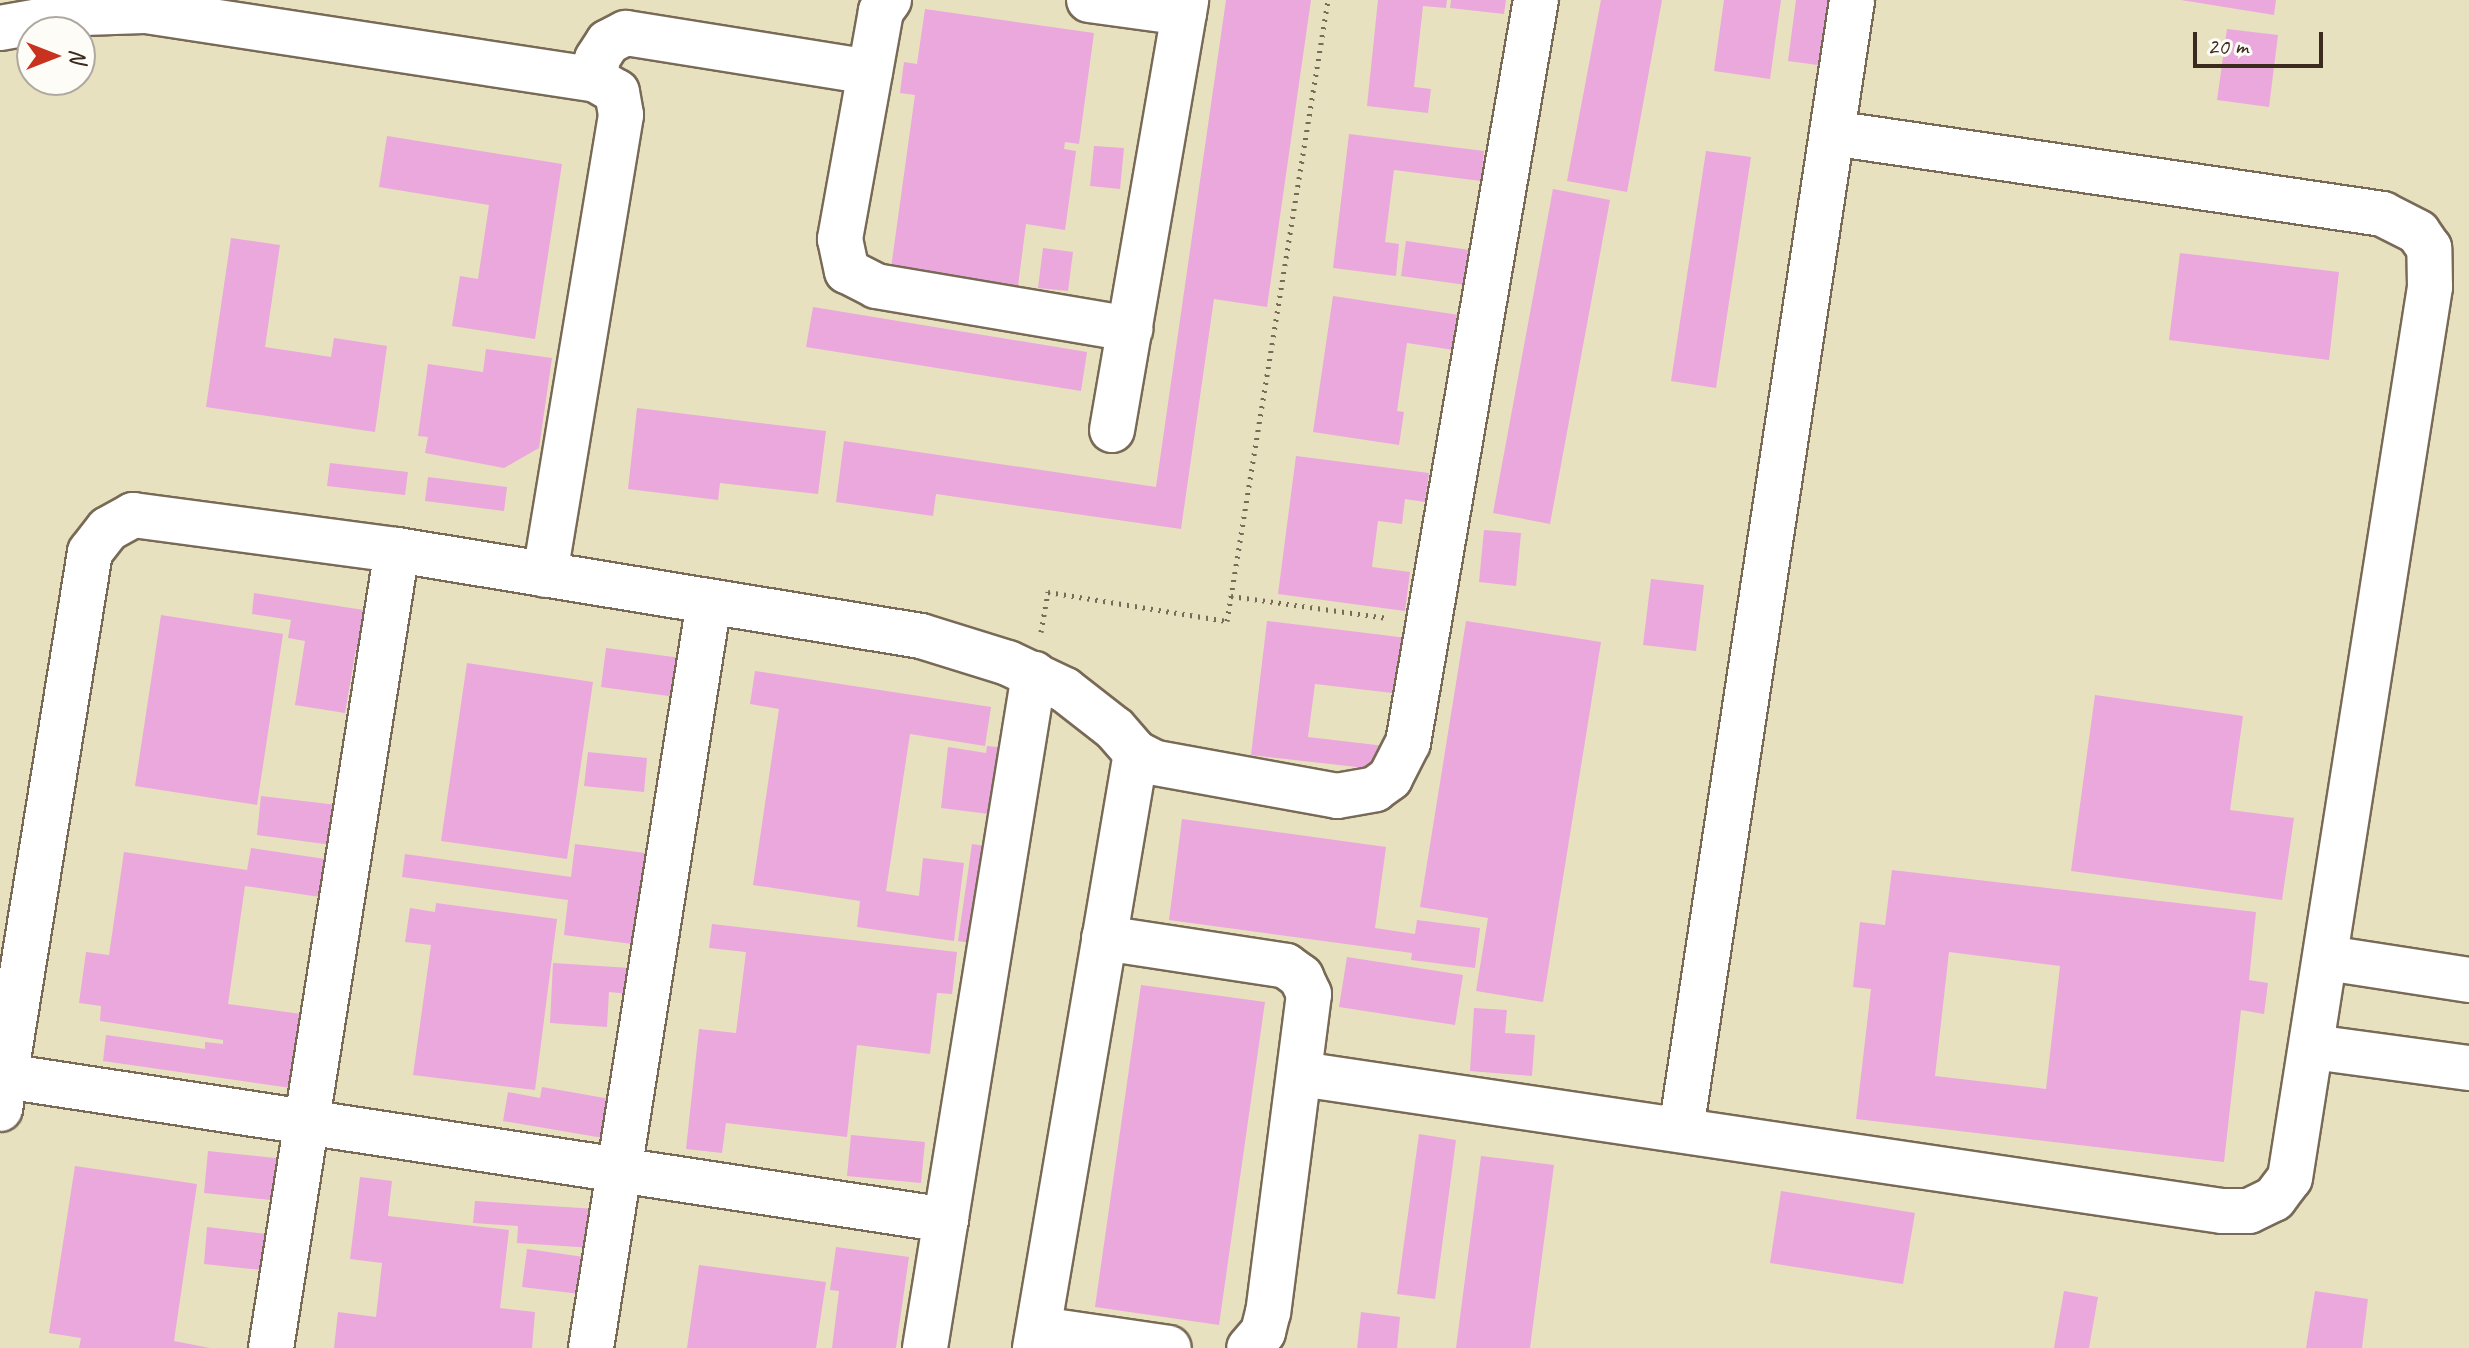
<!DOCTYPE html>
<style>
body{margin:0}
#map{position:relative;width:2469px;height:1348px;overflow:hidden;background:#e8e1bf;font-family:Caveat,sans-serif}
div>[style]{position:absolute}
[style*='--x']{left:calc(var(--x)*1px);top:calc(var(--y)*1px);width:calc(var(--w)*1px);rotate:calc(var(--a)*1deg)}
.building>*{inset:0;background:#eaa8dd}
.path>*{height:5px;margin-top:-2.5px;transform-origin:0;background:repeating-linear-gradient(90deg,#786a56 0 2px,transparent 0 8px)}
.roads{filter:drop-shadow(2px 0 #786a56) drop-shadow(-2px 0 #786a56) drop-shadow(0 2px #786a56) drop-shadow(0 -2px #786a56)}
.minor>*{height:44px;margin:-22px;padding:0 22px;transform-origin:22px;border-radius:22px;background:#fff}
span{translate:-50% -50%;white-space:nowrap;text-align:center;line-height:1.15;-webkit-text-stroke:7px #fdfcf7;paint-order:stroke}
.north{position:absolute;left:16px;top:16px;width:80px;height:80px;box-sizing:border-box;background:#fdfcf7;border:2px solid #afa8a0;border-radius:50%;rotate:90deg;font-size:22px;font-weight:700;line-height:32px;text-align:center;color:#3b2a1e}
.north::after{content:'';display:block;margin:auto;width:28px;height:36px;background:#c8321e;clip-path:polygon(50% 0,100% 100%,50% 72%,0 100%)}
.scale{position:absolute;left:2193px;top:32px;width:130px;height:36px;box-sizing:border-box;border:4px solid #3b2a1e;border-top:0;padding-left:10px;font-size:24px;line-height:28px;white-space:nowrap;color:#3b2a1e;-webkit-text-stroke:6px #fdfcf7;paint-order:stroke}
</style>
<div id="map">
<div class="building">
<div style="clip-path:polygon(1226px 0,1311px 0,1267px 307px,1214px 299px,1181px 529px,936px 494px,933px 516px,836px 502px,844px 441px,1156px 487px)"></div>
<div style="clip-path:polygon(1378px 0,1447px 0,1446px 8px,1423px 6px,1414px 87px,1431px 89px,1428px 113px,1367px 106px)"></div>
<div style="clip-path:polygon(1451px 0,1506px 0,1504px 14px,1450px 8px)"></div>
<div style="clip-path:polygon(1601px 0,1662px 0,1627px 192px,1567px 181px)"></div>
<div style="clip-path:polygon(1724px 0,1781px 0,1770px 79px,1714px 71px)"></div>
<div style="clip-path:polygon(1796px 0,1849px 0,1840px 68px,1788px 61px)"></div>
<div style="clip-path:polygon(2181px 0,2276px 0,2274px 15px)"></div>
<div style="clip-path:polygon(925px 9px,1094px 33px,1079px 144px,1065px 142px,1064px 149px,1076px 151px,1065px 230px,1026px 224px,1018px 286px,891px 268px,915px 95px,900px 93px,904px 62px,917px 64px)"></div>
<div style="clip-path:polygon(2227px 29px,2278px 35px,2269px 107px,2217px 100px)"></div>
<div style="clip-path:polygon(1349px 134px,1484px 151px,1481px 181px,1394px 170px,1385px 242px,1399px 244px,1396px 276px,1333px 268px)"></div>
<div style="clip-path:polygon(387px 136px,562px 164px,535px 339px,452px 326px,460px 276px,478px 279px,489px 205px,379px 187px)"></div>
<div style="clip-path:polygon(1094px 146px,1124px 148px,1120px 189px,1090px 186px)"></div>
<div style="clip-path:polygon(1706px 151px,1751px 157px,1716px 388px,1671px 381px)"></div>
<div style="clip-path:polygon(1553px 189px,1610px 200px,1550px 524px,1493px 513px)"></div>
<div style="clip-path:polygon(231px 238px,280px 245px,265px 347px,331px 357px,334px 338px,387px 346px,375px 432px,206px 407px)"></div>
<div style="clip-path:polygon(1406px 241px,1470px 250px,1466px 285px,1401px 276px)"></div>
<div style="clip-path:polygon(1043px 248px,1073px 252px,1068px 291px,1038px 288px)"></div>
<div style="clip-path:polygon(2180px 253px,2339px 272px,2329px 360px,2169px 340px)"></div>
<div style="clip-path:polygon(1333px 296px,1459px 315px,1454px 350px,1407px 343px,1397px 411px,1404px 412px,1399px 445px,1313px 432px)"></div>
<div style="clip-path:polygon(813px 307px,1087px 352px,1081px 391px,806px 347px)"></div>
<div style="clip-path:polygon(486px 349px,552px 358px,539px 448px,504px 468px,425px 453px,428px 437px,418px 436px,428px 364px,483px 372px)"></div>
<div style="clip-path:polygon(637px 408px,826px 431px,818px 494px,720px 483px,718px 500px,628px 489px)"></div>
<div style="clip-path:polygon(1296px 456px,1429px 473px,1425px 502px,1405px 499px,1402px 524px,1378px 521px,1372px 567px,1410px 572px,1405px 611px,1278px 594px)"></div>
<div style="clip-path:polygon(330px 463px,408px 472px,405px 495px,327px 486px)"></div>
<div style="clip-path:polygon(428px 477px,507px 487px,504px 511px,425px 501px)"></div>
<div style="clip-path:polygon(1484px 530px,1521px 533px,1516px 586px,1479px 582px)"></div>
<div style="clip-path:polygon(1651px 579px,1704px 585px,1696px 651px,1643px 645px)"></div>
<div style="clip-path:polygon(254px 593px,370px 611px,363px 650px,356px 649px,345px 713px,295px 705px,305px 641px,288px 638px,291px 620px,252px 614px)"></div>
<div style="clip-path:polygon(161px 615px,283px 634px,257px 805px,135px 786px)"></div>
<div style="clip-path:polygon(1267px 621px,1407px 638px,1401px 694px,1315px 684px,1308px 737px,1385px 746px,1383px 770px,1251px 755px)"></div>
<div style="clip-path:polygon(1466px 621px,1601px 642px,1543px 1002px,1476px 991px,1488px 918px,1420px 907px)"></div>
<div style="clip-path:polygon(606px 648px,681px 658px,676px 697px,601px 687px)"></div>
<div style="clip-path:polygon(467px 663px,593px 682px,567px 859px,441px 841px)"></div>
<div style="clip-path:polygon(755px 671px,991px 707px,985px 746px,910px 734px,886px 891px,919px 896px,923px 858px,964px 863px,954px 941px,857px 927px,860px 901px,753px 885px,779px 709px,750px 704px)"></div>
<div style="clip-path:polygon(2095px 695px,2243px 716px,2230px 810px,2294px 818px,2282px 900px,2071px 871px)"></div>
<div style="clip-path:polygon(987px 746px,998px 747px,989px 814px,941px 808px,948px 747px,986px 753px)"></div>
<div style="clip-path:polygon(588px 752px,647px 758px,644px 792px,584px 786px)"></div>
<div style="clip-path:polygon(261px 796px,337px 805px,332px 845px,257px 835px)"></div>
<div style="clip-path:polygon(1182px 819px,1386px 847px,1375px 928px,1415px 934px,1417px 920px,1480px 928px,1475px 968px,1411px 960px,1412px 953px,1169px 920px)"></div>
<div style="clip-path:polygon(575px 844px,653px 854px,640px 945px,564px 935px,568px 900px,402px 877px,405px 854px,571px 877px)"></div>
<div style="clip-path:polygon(972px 844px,985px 846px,971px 943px,958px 941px)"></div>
<div style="clip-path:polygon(251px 848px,332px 860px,327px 898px,245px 886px,228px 1004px,301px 1014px,291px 1088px,103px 1061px,106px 1035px,205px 1049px,205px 1042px,223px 1044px,223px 1040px,100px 1021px,101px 1006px,79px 1003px,86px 952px,109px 955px,124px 852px,247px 870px)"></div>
<div style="clip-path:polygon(evenodd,1892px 870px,2256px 912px,2249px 980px,2268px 983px,2264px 1014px,2241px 1010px,2224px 1162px,1856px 1119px,1871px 989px,1853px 987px,1860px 922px,1885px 925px,1892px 870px,1949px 952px,2060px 966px,2046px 1089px,1935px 1076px,1949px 952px)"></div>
<div style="clip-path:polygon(436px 903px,557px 919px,535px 1090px,413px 1075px,431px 945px,405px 942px,410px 908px,435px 912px)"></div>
<div style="clip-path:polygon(712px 924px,957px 952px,952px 994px,937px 993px,930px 1054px,857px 1045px,847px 1137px,726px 1123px,722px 1153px,686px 1149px,699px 1029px,736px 1033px,746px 952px,709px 948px)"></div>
<div style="clip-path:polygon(1347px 957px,1463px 975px,1455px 1025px,1339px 1007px)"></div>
<div style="clip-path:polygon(553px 963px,630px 968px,629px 994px,609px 992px,607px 1027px,550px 1023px)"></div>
<div style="clip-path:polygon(1141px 985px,1265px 1002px,1219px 1325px,1095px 1307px)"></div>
<div style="clip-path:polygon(1474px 1008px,1507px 1010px,1505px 1033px,1535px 1035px,1532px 1076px,1470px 1071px)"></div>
<div style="clip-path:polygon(542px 1087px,616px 1100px,609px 1139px,503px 1121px,508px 1092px,540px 1098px)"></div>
<div style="clip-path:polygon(1419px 1134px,1456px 1140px,1435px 1299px,1397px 1294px)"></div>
<div style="clip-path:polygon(851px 1135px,925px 1142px,921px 1183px,847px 1176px)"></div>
<div style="clip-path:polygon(208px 1151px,285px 1159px,280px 1201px,204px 1193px)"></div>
<div style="clip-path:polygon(1481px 1156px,1554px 1165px,1530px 1348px,1456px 1348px)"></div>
<div style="clip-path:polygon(75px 1166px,197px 1184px,174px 1341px,210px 1348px,79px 1348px,81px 1338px,49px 1333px)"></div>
<div style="clip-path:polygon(360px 1177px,392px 1181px,388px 1216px,509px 1230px,500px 1308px,535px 1312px,532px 1348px,334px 1348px,338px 1312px,376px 1317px,382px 1263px,350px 1259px)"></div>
<div style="clip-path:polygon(1781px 1191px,1915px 1213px,1903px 1284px,1770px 1263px)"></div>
<div style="clip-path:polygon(475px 1201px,596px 1209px,593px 1248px,517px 1243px,518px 1226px,473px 1223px)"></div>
<div style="clip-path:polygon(207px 1227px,267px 1234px,262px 1270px,204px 1264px)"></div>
<div style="clip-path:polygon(836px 1247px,909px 1257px,896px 1348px,832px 1348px,839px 1291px,830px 1290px)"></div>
<div style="clip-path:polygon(527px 1249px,584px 1257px,580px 1294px,522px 1287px)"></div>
<div style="clip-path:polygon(699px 1265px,826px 1282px,816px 1348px,687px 1348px)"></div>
<div style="clip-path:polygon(2064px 1291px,2098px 1297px,2089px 1348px,2054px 1348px)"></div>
<div style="clip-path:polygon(2315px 1291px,2368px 1299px,2362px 1348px,2306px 1348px)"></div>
<div style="clip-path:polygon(1361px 1312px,1400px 1317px,1397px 1348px,1357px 1348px)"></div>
</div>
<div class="path">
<div style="--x:1231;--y:596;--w:158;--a:8"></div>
<div style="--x:1041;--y:632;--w:41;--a:-80.1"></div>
<div style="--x:1048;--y:592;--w:181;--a:9.2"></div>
<div style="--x:1227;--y:621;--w:629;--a:-80.76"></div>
</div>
<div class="roads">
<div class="minor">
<div style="--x:114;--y:0;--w:34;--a:19"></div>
<div style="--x:146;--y:11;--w:455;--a:8.7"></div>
<div style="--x:596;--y:80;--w:24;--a:30"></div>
<div style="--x:617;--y:92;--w:23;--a:80"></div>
<div style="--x:621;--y:115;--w:466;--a:99.4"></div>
<div style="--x:889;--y:0;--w:14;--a:126"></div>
<div style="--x:881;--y:11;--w:232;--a:100.2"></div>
<div style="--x:840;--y:239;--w:33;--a:78"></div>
<div style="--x:847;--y:271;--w:33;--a:27"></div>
<div style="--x:876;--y:286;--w:258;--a:9.6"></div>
<div style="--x:1089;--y:0;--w:96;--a:7.8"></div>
<div style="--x:0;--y:28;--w:85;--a:-10.1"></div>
<div style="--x:84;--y:13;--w:60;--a:-1.9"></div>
<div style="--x:596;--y:80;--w:21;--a:-87"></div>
<div style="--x:597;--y:59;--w:20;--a:-57"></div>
<div style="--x:608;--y:42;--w:20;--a:-27"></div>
<div style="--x:626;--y:33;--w:247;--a:9.1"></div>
<div style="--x:1112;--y:430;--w:436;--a:-80.2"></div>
<div style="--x:1104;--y:938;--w:184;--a:8.7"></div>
<div style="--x:1286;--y:966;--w:19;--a:36"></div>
<div style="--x:1301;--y:977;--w:19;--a:65"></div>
<div style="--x:1309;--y:994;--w:321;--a:97.3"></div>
<div style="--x:1268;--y:1312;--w:21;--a:104"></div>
<div style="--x:1263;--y:1332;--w:21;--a:131"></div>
<div style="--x:2327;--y:958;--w:144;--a:8.8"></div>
<div style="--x:2313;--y:1047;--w:157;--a:7.7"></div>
<div style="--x:1301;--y:1074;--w:931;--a:8.46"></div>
<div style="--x:2222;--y:1211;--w:27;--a:0"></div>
<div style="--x:2249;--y:1211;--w:28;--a:-26"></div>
<div style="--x:2274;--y:1199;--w:26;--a:-53"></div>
<div style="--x:2290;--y:1178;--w:902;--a:-81.07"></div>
<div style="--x:2430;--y:287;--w:39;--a:-91"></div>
<div style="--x:2429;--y:248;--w:19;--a:-125"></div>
<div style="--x:2418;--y:232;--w:39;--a:-153"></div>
<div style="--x:2383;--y:214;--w:557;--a:-171.64"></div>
<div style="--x:5;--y:1076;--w:952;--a:8.7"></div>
<div style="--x:0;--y:1109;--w:564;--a:-80.82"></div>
<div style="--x:90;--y:552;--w:29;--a:-52"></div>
<div style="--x:108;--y:529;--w:29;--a:-29"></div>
<div style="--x:133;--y:515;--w:266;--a:7.6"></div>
<div style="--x:397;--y:550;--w:531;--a:9.32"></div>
<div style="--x:921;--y:636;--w:91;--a:17.2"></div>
<div style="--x:1008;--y:663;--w:63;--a:25.3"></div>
<div style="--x:1065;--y:690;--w:63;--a:38"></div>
<div style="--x:1115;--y:729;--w:32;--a:49"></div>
<div style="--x:1136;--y:753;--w:22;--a:27"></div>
<div style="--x:1156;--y:763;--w:184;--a:10.3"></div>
<div style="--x:1337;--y:796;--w:39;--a:-10"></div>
<div style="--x:1375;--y:789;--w:19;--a:-36"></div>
<div style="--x:1390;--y:778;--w:39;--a:-63"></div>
<div style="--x:1408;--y:743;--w:754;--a:-80.23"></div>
<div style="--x:1681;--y:1130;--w:1143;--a:-81.39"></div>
<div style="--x:1039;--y:1329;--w:131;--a:8.3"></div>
<div style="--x:271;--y:1348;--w:808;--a:-81.03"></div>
<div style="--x:591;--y:1348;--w:755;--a:-81.01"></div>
<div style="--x:925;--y:1348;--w:683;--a:-80.81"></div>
<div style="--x:1035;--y:1348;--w:604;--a:-80.37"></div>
</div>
</div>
<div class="north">N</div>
<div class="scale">20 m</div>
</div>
